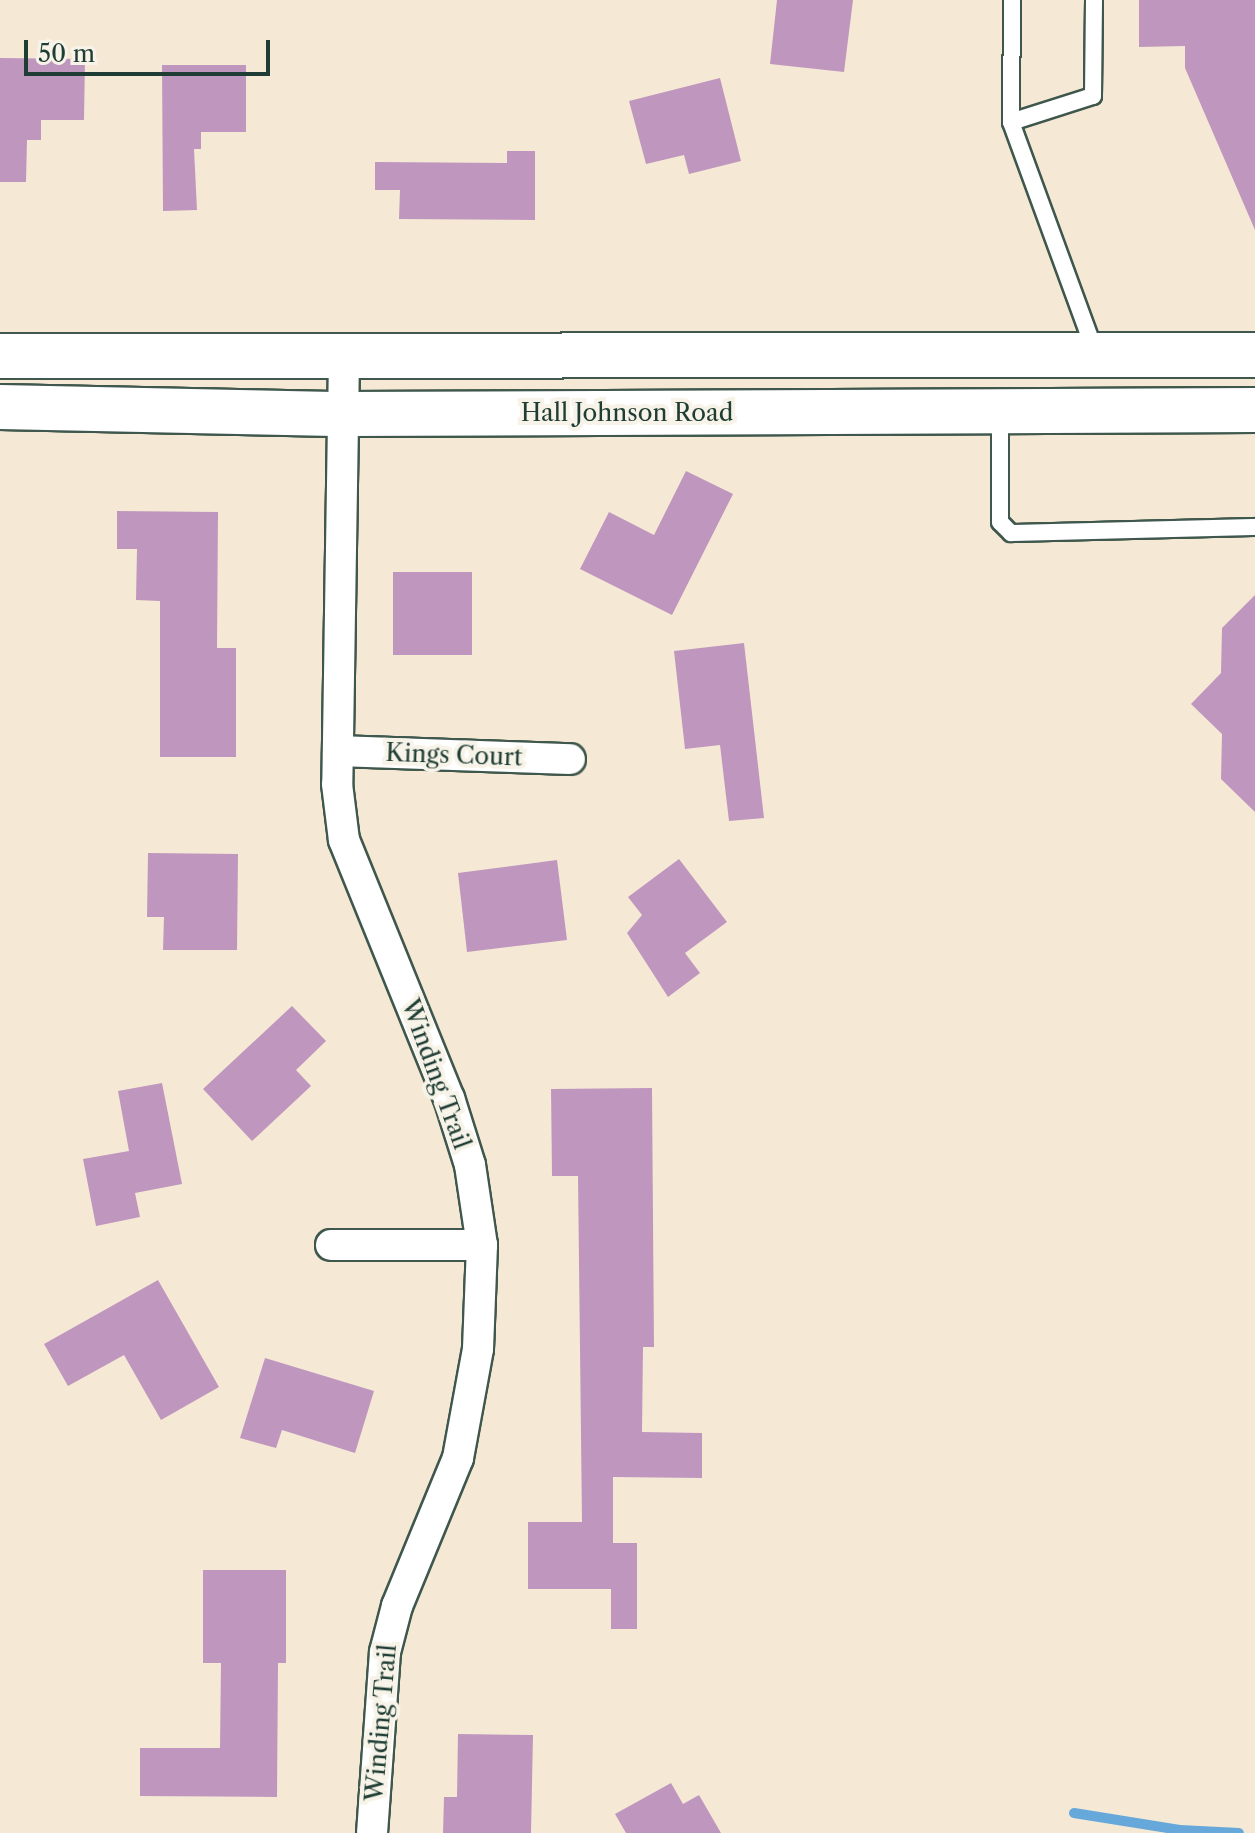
<!DOCTYPE html>
<style>
body{margin:0}
#map{position:relative;width:1255px;height:1833px;overflow:hidden;background:#f5e9d5;font-family:"Libre Caslon Text",serif}
div>[style]{position:absolute}
[style*='--x']{left:calc(var(--x)*1px);top:calc(var(--y)*1px);width:calc(var(--w)*1px);rotate:calc(var(--a)*1deg)}
.stream>*{height:10px;margin:-5px;padding:0 5px;transform-origin:5px;border-radius:5px;background:#66a8da}
.building>*{inset:0;background:#bf96be}
.roads{filter:drop-shadow(2px 0 #3f574c) drop-shadow(-2px 0 #3f574c) drop-shadow(0 2px #3f574c) drop-shadow(0 -2px #3f574c)}
.lane>*{height:16px;margin:-8px;padding:0 8px;transform-origin:8px;border-radius:8px;background:#fff}
.street>*{height:30px;margin:-15px;padding:0 15px;transform-origin:15px;border-radius:15px;background:#fff}
.secondary>*{height:44px;margin:-22px;padding:0 22px;transform-origin:22px;border-radius:22px;background:#fff}
span{translate:-50% -50%;white-space:nowrap;text-align:center;line-height:1.15;-webkit-text-stroke:8px #f7f3e8;paint-order:stroke}
.street-label{font-size:24px;color:#1f3d34}
.scale{position:absolute;left:24px;top:40px;width:246px;height:36px;box-sizing:border-box;border:4px solid #1f3d34;border-top:0;padding-left:10px;font-size:24px;line-height:28px;white-space:nowrap;color:#1f3d34;-webkit-text-stroke:6px #f7f3e8;paint-order:stroke}
</style>
<div id="map">
<div class="stream">
<div style="--x:1074;--y:1813;--w:107;--a:9.1"></div>
<div style="--x:1180;--y:1830;--w:59;--a:2.9"></div>
</div>
<div class="building">
<div style="clip-path:polygon(777px 0,853px 0,844px 72px,770px 64px)"></div>
<div style="clip-path:polygon(1139px 0,1255px 0,1255px 230px,1185px 68px,1185px 46px,1139px 47px)"></div>
<div style="clip-path:polygon(0 58px,85px 59px,84px 120px,41px 120px,41px 140px,27px 140px,26px 182px,0 182px)"></div>
<div style="clip-path:polygon(162px 65px,246px 65px,246px 132px,201px 132px,201px 149px,194px 149px,197px 210px,163px 211px)"></div>
<div style="clip-path:polygon(720px 78px,741px 161px,689px 174px,684px 155px,646px 164px,629px 101px)"></div>
<div style="clip-path:polygon(507px 151px,535px 151px,535px 220px,399px 219px,400px 190px,375px 190px,375px 162px,507px 163px)"></div>
<div style="clip-path:polygon(686px 471px,733px 494px,672px 615px,580px 569px,609px 512px,654px 535px)"></div>
<div style="clip-path:polygon(117px 511px,218px 512px,217px 648px,236px 648px,236px 757px,160px 757px,160px 601px,136px 600px,137px 549px,117px 549px)"></div>
<div style="clip-path:polygon(393px 572px,472px 572px,472px 655px,393px 655px)"></div>
<div style="clip-path:polygon(1255px 595px,1255px 812px,1221px 779px,1222px 734px,1191px 704px,1221px 673px,1222px 628px)"></div>
<div style="clip-path:polygon(744px 643px,764px 818px,729px 821px,720px 745px,685px 749px,674px 651px)"></div>
<div style="clip-path:polygon(148px 853px,238px 854px,237px 950px,163px 950px,164px 917px,147px 917px)"></div>
<div style="clip-path:polygon(679px 859px,727px 922px,685px 953px,700px 973px,668px 997px,627px 933px,642px 915px,628px 897px)"></div>
<div style="clip-path:polygon(557px 860px,567px 940px,467px 952px,458px 873px)"></div>
<div style="clip-path:polygon(292px 1006px,326px 1041px,296px 1070px,311px 1086px,252px 1141px,203px 1089px)"></div>
<div style="clip-path:polygon(162px 1083px,182px 1184px,135px 1193px,140px 1217px,96px 1226px,83px 1159px,129px 1151px,118px 1091px)"></div>
<div style="clip-path:polygon(652px 1088px,654px 1347px,643px 1347px,642px 1432px,702px 1433px,702px 1478px,613px 1477px,613px 1543px,637px 1543px,637px 1629px,611px 1629px,611px 1589px,528px 1589px,528px 1522px,582px 1522px,578px 1176px,552px 1176px,551px 1089px)"></div>
<div style="clip-path:polygon(158px 1280px,219px 1387px,161px 1420px,124px 1355px,68px 1386px,44px 1344px)"></div>
<div style="clip-path:polygon(265px 1358px,374px 1391px,355px 1453px,282px 1430px,276px 1448px,240px 1438px)"></div>
<div style="clip-path:polygon(203px 1570px,286px 1570px,286px 1663px,278px 1663px,277px 1797px,140px 1796px,140px 1748px,220px 1748px,221px 1663px,203px 1663px)"></div>
<div style="clip-path:polygon(458px 1734px,533px 1735px,531px 1833px,443px 1833px,444px 1797px,457px 1797px)"></div>
<div style="clip-path:polygon(671px 1783px,683px 1804px,699px 1795px,721px 1833px,626px 1833px,615px 1814px)"></div>
</div>
<div class="roads">
<div class="lane">
<div style="--x:1012;--y:0;--w:122;--a:90.5"></div>
<div style="--x:1011;--y:122;--w:245;--a:69.9"></div>
<div style="--x:1011;--y:122;--w:86;--a:-17.6"></div>
<div style="--x:1093;--y:96;--w:96;--a:-89.4"></div>
<div style="--x:1000;--y:413;--w:109;--a:90"></div>
<div style="--x:1000;--y:522;--w:16;--a:45"></div>
<div style="--x:1011;--y:533;--w:244;--a:-1.4"></div>
</div>
<div class="street">
<div style="--x:344;--y:358;--w:426;--a:90.9"></div>
<div style="--x:337;--y:784;--w:56;--a:82.9"></div>
<div style="--x:344;--y:840;--w:279;--a:67.9"></div>
<div style="--x:449;--y:1098;--w:70;--a:72.6"></div>
<div style="--x:470;--y:1165;--w:81;--a:81.5"></div>
<div style="--x:482;--y:1245;--w:104;--a:92.2"></div>
<div style="--x:478;--y:1349;--w:111;--a:100.4"></div>
<div style="--x:458;--y:1458;--w:160;--a:112.4"></div>
<div style="--x:397;--y:1606;--w:48;--a:104.6"></div>
<div style="--x:385;--y:1652;--w:181;--a:94.1"></div>
<div style="--x:338;--y:751;--w:232;--a:2"></div>
<div style="--x:331;--y:1245;--w:151;--a:0"></div>
</div>
<div class="secondary">
<div style="--x:0;--y:356;--w:1255;--a:-0.05"></div>
<div style="--x:0;--y:407;--w:346;--a:1.2"></div>
<div style="--x:346;--y:414;--w:909;--a:-0.25"></div>
</div>
</div>
<div class="street-label">
<span style="left:627px;top:413px">Hall Johnson Road</span>
<span style="left:454px;top:755px;rotate:2deg">Kings Court</span>
<span style="left:436px;top:1074px;rotate:70deg">Winding Trail</span>
<span style="left:381px;top:1723px;rotate:-85deg">Winding Trail</span>
</div>
<div class="scale">50 m</div>
</div>
